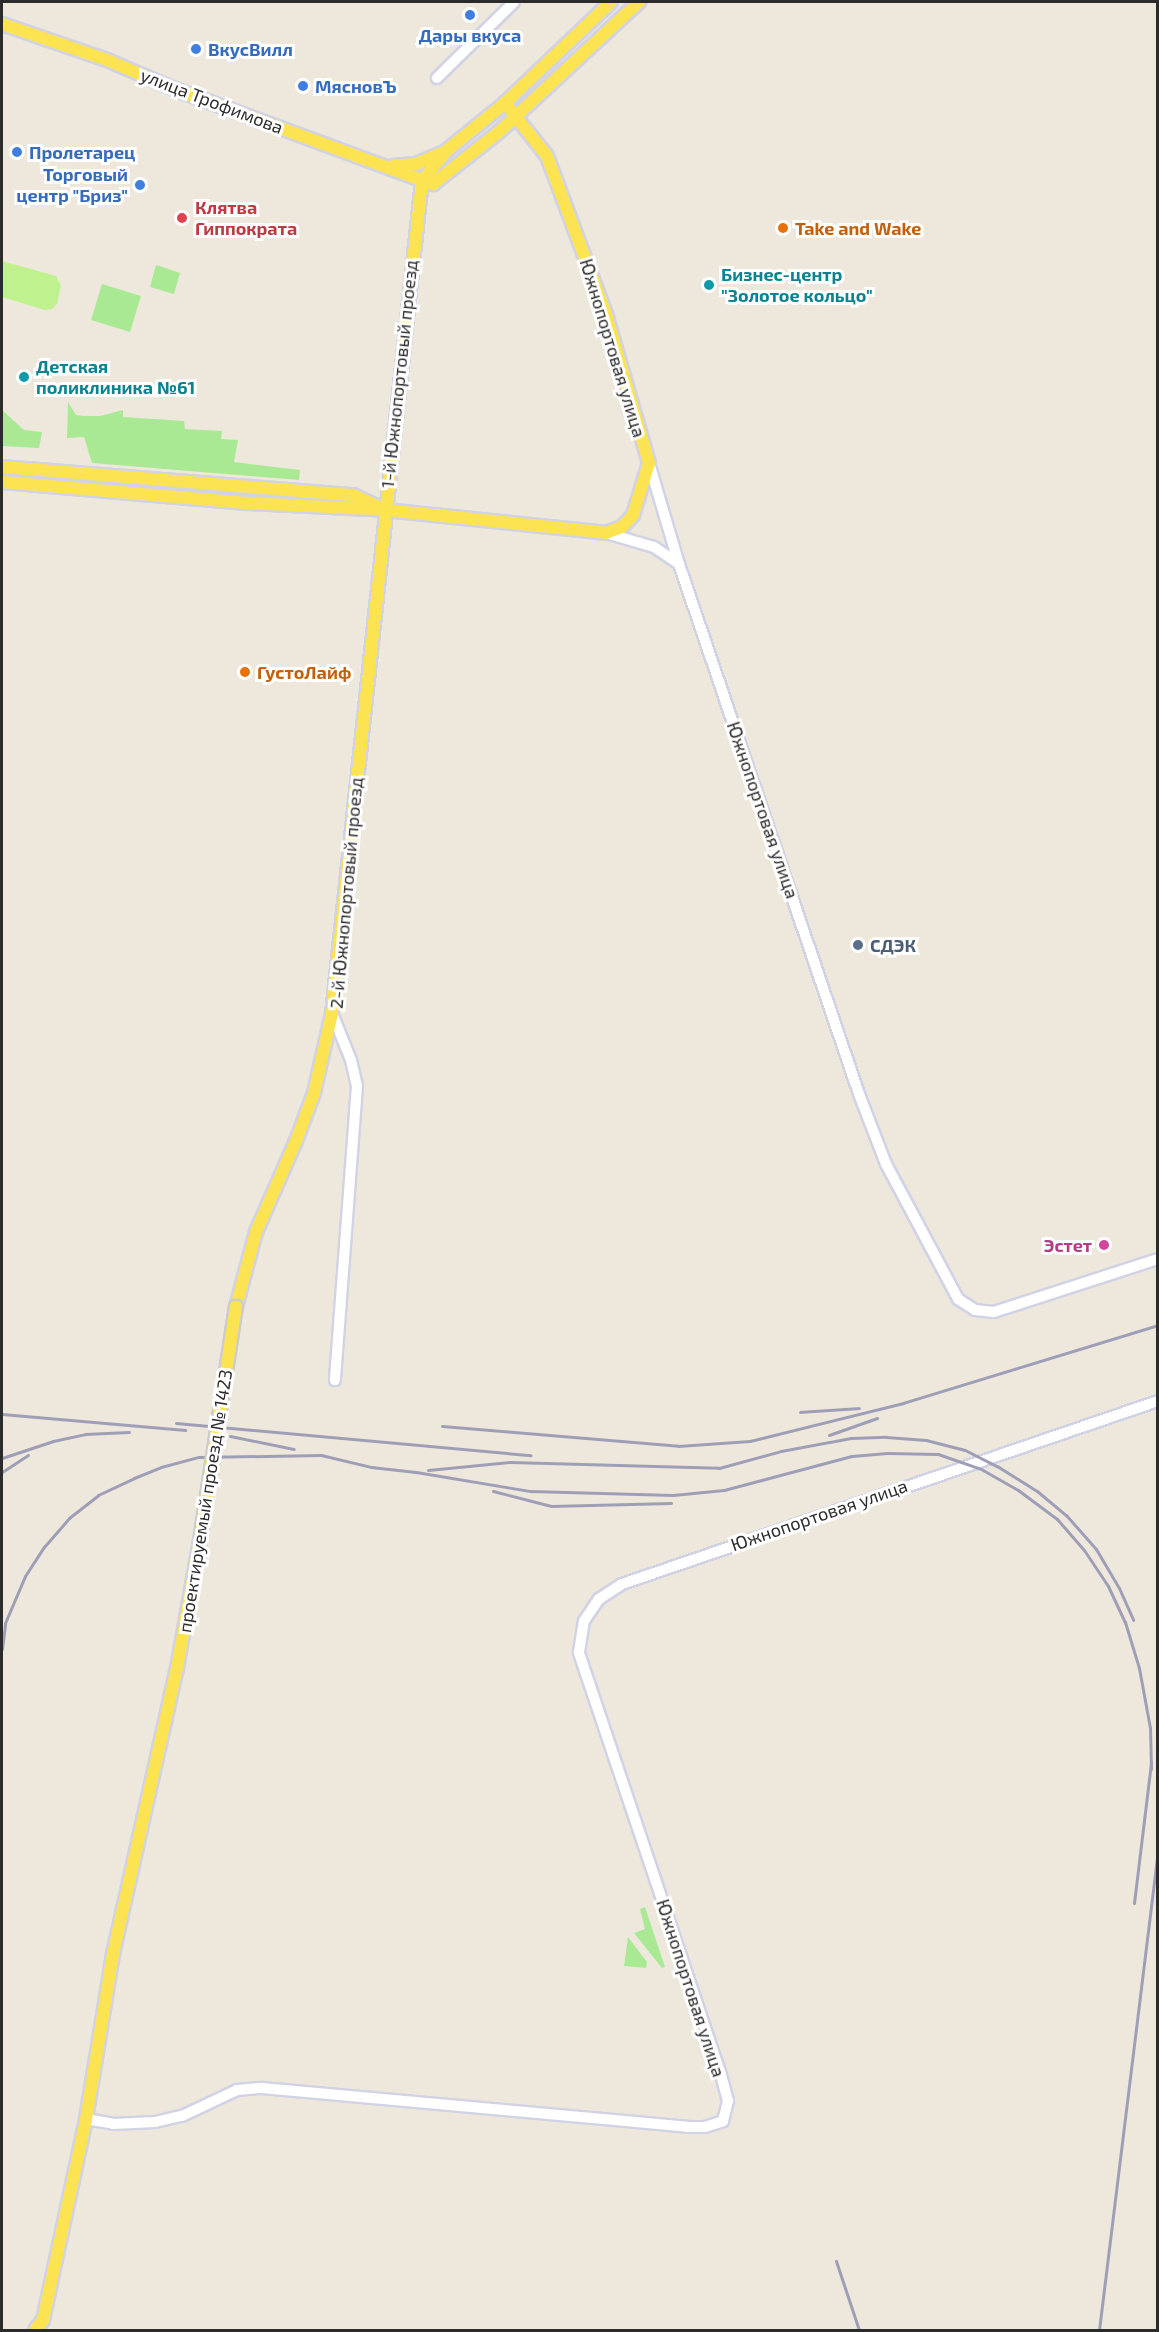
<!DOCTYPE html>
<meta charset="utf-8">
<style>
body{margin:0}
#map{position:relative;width:1159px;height:2332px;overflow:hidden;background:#eee8dc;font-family:"Exo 2",sans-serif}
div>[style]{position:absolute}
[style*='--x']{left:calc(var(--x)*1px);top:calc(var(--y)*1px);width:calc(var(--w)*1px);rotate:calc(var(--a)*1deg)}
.green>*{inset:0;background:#a9e994}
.pitch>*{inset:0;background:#bff18e}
.roads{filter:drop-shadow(2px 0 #d1d3e5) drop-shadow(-2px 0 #d1d3e5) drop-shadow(0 2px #d1d3e5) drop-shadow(0 -2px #d1d3e5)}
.minor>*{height:10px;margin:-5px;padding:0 5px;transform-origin:5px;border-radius:5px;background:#fff}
.major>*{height:12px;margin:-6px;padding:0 6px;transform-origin:6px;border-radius:6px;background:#fce352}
.rail>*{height:3px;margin:-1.5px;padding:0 1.5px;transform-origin:1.5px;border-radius:1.5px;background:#9e9fb7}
.bridges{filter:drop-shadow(2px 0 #ccc) drop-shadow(-2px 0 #ccc) drop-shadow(0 2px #ccc) drop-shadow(0 -2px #ccc)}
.major-bridge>*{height:12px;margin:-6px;padding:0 6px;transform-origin:6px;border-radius:6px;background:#fce352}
.dots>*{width:16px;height:16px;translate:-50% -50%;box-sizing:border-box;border:3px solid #fff;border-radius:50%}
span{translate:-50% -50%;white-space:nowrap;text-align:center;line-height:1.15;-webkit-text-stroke:6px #fff;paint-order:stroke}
.shop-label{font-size:18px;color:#366cbe;font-weight:700}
.left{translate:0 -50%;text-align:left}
.right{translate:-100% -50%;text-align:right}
.street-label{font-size:18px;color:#2b2b2b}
.health-label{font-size:18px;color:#be3a42;font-weight:700}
.food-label{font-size:18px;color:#c56008;font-weight:700}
.culture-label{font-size:18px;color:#0d838f;font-weight:700}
.service-label{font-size:18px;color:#4e5e75;font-weight:700}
.hotel-label{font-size:18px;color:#b23c85;font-weight:700}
.frame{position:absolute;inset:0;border:3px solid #2b2b2b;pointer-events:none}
</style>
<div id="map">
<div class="green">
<div style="clip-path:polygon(156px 265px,180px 273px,174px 294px,150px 287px)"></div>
<div style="clip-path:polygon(102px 284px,141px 296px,130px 332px,91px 320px)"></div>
<div style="clip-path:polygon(68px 402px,76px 415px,84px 416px,100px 416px,123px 410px,123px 417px,184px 421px,185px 429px,222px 431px,221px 439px,238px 440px,234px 462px,300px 470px,299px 480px,92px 463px,84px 437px,67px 438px)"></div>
<div style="clip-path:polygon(2px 410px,24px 430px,42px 432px,39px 448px,2px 446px)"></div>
<div style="clip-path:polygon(645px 1907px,665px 1967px,662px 1968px,634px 1933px,645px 1929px,640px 1909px)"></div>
<div style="clip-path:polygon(628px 1937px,647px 1962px,646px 1968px,624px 1966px)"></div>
</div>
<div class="pitch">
<div style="clip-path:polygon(2px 261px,56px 276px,61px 286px,57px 304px,52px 309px,45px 310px,2px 297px)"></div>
</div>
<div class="roads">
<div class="minor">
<div style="--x:437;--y:78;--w:108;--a:-44.6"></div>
<div style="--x:649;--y:463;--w:105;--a:73.5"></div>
<div style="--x:679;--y:564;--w:560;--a:71.24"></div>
<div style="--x:859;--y:1094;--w:75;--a:68.9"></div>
<div style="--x:886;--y:1164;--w:153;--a:61.9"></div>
<div style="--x:958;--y:1299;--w:20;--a:33"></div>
<div style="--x:975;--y:1310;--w:19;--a:6"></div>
<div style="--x:994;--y:1312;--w:172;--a:-17.9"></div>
<div style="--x:606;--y:533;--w:50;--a:16.3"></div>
<div style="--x:654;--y:547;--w:30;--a:34"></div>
<div style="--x:332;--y:1013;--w:51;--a:68"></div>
<div style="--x:351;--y:1060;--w:27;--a:77"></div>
<div style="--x:357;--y:1086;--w:295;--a:94.3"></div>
<div style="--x:86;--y:2119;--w:27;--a:10"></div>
<div style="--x:113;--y:2124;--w:42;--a:-2.7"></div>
<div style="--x:155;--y:2122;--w:28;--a:-13"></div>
<div style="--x:182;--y:2116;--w:61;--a:-25.3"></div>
<div style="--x:237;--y:2090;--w:25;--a:-5"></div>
<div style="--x:262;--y:2088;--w:427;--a:5.2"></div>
<div style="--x:687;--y:2127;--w:18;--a:0"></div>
<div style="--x:705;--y:2127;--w:19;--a:-18"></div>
<div style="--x:723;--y:2121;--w:21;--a:-76"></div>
<div style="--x:728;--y:2101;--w:30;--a:-105"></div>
<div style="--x:720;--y:2072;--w:443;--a:-108.6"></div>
<div style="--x:579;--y:1652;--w:31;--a:-81"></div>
<div style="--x:584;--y:1621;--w:27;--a:-56"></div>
<div style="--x:599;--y:1599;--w:27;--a:-33"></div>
<div style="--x:622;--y:1584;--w:566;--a:-18.85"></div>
</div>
<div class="major">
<div style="--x:2;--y:24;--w:111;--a:18.9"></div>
<div style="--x:107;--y:60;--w:76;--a:23.2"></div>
<div style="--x:177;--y:90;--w:273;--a:20.2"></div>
<div style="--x:433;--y:184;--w:85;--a:-38.3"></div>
<div style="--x:500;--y:131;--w:190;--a:-42.9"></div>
<div style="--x:393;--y:166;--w:23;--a:-5"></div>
<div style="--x:416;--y:164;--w:28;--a:-23"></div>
<div style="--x:2;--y:467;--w:352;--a:4.6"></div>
<div style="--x:353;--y:495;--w:31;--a:25"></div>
<div style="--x:2;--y:482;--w:248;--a:4.9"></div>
<div style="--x:249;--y:503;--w:136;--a:2.9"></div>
<div style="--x:385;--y:510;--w:222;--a:5.9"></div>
<div style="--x:606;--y:533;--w:17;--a:-21"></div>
<div style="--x:622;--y:527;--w:16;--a:-47"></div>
<div style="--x:633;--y:515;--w:54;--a:-72.9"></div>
<div style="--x:649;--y:463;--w:155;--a:-106.1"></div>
<div style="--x:606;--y:314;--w:169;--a:-110.5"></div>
<div style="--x:547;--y:156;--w:68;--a:-128.4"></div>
<div style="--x:236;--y:1307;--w:78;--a:-75.1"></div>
<div style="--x:256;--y:1232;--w:99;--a:-66.3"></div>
<div style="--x:296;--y:1141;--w:51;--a:-69.4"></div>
<div style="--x:314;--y:1093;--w:82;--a:-77.3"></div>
<div style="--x:332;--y:1013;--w:837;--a:-83.83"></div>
<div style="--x:422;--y:181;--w:38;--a:-51"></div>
<div style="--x:446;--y:151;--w:76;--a:-39.1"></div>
<div style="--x:505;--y:103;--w:146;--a:-43.6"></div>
<div style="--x:35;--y:2330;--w:13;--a:-51"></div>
<div style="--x:43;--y:2320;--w:206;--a:-77.9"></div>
<div style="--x:86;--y:2119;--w:167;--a:-80.7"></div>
<div style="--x:113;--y:1954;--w:293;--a:-77.4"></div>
<div style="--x:177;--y:1668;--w:135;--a:-79.8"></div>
</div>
</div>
<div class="rail">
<div style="--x:800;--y:1412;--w:59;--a:-3.9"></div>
<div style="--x:2;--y:1414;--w:184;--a:5"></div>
<div style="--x:176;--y:1423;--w:356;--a:5.2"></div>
<div style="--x:442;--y:1426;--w:237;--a:4.8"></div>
<div style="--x:678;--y:1446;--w:72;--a:-4"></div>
<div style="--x:750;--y:1441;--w:158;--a:-13.9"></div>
<div style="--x:903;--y:1403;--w:267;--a:-17"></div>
<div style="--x:829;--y:1435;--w:51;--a:-19.5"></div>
<div style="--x:230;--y:1436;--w:65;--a:11.5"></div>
<div style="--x:2;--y:1458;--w:54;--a:-18.4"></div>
<div style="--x:53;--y:1441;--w:33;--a:-12"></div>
<div style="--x:85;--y:1434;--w:44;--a:-2.6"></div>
<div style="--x:428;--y:1470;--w:82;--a:-5.6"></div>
<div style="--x:510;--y:1462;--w:209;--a:1.6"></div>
<div style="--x:719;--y:1468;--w:64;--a:-15.3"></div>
<div style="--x:781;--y:1451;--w:71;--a:-10.5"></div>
<div style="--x:851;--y:1438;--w:35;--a:-2"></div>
<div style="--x:886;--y:1437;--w:40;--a:4.3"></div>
<div style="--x:926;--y:1440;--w:40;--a:14.4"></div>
<div style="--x:965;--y:1450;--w:36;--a:27"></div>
<div style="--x:997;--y:1466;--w:47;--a:32"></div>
<div style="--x:1037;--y:1491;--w:38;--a:40"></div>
<div style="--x:1066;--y:1515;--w:45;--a:48.6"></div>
<div style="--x:1096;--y:1549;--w:45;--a:59.5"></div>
<div style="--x:1119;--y:1588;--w:35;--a:66"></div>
<div style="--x:2;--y:1472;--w:31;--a:-33"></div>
<div style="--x:493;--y:1491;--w:60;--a:14.5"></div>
<div style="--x:551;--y:1506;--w:120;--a:-1.4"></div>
<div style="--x:2;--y:1649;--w:26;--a:-83"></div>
<div style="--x:5;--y:1623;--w:51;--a:-66.9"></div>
<div style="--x:25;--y:1576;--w:35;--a:-57"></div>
<div style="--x:44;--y:1547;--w:38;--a:-49"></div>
<div style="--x:69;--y:1518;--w:37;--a:-38"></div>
<div style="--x:98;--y:1495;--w:40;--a:-25"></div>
<div style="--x:134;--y:1478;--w:29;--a:-22"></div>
<div style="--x:161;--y:1467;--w:39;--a:-15"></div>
<div style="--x:199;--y:1457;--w:122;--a:-0.9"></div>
<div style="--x:321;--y:1455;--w:51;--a:13.5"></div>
<div style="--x:371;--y:1467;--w:45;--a:6.3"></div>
<div style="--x:416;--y:1472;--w:116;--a:9.5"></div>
<div style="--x:530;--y:1491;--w:143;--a:1.6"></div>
<div style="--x:673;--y:1495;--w:51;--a:-5.6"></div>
<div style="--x:724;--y:1490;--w:132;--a:-14.9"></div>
<div style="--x:852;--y:1456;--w:35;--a:-5"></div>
<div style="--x:887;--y:1453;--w:51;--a:1.1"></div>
<div style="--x:938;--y:1454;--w:46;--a:19.2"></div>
<div style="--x:981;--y:1469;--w:43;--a:29.6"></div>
<div style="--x:1018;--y:1490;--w:49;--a:36.6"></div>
<div style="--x:1057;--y:1519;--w:41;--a:48.9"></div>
<div style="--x:1084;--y:1550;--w:43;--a:56.3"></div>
<div style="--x:1108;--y:1586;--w:40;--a:65"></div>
<div style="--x:1125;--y:1622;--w:48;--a:73.1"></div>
<div style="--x:1139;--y:1668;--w:61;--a:79.6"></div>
<div style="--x:1150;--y:1728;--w:41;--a:88.6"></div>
<div style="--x:1134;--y:1903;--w:142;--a:-83.1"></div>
<div style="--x:836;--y:2261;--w:73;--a:71.6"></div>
<div style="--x:1099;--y:2330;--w:482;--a:-83"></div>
</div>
<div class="bridges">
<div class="major-bridge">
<div style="--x:201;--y:1535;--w:231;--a:-81.3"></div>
</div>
</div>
<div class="dots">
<div style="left:470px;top:15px;background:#3f7fe0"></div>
<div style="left:196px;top:49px;background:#3f7fe0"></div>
<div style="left:303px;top:86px;background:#3f7fe0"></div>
<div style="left:17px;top:152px;background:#3f7fe0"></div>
<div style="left:140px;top:185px;background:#3f7fe0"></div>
<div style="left:182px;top:218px;background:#e0444e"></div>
<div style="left:783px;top:228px;background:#e8710a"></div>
<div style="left:709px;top:285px;background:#0f9aa8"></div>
<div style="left:24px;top:377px;background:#0f9aa8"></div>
<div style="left:245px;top:672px;background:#e8710a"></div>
<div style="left:858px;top:945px;background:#5c6f8a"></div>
<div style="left:1104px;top:1245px;background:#d1479c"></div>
</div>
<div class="shop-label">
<span style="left:470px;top:35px">Дары вкуса</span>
<span class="left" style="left:208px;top:49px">ВкусВилл</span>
<span class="left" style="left:315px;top:86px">МясновЪ</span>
<span class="left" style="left:29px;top:152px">Пролетарец</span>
<span class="right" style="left:128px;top:185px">Торговый<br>центр "Бриз"</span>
</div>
<div class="street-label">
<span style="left:212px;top:101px;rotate:21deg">улица Трофимова</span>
<span style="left:613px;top:348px;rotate:73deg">Южнопортовая улица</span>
<span style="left:399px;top:374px;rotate:-84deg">1-й Южнопортовый проезд</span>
<span style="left:763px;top:810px;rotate:71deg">Южнопортовая улица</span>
<span style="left:346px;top:893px;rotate:-85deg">2-й Южнопортовый проезд</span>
<span style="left:205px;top:1501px;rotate:-81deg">проектируемый проезд № 1423</span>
<span style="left:819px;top:1515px;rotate:-19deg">Южнопортовая улица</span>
<span style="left:691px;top:1988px;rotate:72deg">Южнопортовая улица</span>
</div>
<div class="health-label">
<span class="left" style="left:195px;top:218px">Клятва<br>Гиппократа</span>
</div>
<div class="food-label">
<span class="left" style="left:795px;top:228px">Take and Wake</span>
<span class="left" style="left:257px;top:672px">ГустоЛайф</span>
</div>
<div class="culture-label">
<span class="left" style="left:721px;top:285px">Бизнес-центр<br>"Золотое кольцо"</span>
<span class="left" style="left:36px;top:377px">Детская<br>поликлиника №61</span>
</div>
<div class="service-label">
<span class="left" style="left:870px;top:945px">СДЭК</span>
</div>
<div class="hotel-label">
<span class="right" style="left:1092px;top:1245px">Эстет</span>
</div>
<div class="frame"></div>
</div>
